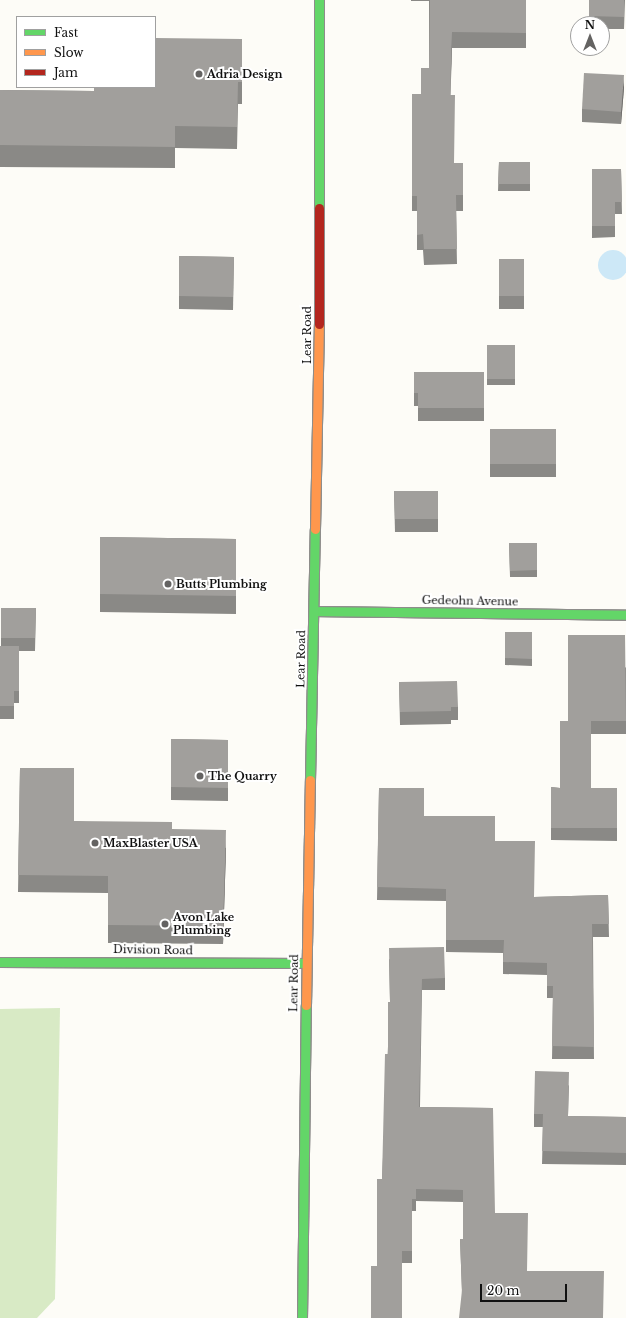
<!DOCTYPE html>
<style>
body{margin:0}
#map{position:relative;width:626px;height:1318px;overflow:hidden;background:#fdfcf7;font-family:"Libre Baskerville",serif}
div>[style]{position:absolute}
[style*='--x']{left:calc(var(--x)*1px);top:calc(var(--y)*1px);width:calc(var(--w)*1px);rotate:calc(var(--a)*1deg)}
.forest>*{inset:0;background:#d8eac5}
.water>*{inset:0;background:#cde8f7}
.round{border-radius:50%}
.roads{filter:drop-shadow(1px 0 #8e8d8b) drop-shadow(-1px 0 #8e8d8b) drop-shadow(0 1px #8e8d8b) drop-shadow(0 -1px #8e8d8b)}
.fast>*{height:9px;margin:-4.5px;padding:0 4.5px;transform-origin:4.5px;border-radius:4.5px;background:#63d668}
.slow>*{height:9px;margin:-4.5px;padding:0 4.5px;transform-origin:4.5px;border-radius:4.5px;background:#ff974d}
.jam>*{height:9px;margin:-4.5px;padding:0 4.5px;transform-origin:4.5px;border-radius:4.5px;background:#b3261e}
.wall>*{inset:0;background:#8a8986}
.shaded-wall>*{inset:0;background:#716f6d}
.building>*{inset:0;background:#a19f9c}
.dots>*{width:11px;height:11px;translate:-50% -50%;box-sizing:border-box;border:2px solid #fff;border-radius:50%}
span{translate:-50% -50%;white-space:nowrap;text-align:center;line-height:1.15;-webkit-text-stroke:4px #fff;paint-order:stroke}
.poi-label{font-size:11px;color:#111;font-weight:700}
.left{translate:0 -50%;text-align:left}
.street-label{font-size:11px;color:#111}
.legend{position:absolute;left:16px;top:16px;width:140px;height:72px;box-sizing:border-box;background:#fff;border:1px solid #a0a0a0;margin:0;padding:5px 7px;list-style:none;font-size:12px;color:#111}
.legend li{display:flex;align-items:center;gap:8px;height:20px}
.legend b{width:20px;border:1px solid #a0a0a0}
.north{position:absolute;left:570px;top:16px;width:40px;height:40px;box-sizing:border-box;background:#fff;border:1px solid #a0a0a0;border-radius:50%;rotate:0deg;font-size:11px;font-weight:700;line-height:16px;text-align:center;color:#111}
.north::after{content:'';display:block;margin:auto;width:14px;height:18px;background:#646362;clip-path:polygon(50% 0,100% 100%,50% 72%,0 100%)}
.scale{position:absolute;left:480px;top:1284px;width:87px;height:18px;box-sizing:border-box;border:2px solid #111;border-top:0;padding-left:5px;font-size:12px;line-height:14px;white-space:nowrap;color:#111;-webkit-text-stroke:3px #fff;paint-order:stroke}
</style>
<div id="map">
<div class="forest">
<div style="clip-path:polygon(60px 1008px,55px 1299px,37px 1318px,0 1318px,0 1009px)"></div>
</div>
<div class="water">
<div class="round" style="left:598px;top:250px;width:30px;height:30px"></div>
</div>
<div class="roads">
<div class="fast">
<div style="--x:319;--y:0;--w:208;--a:90"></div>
<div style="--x:314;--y:611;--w:312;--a:0.7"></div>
<div style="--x:310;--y:780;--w:251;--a:-88.9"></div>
<div style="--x:0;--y:962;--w:306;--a:0.2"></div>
<div style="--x:302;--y:1318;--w:313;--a:-89.3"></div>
</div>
<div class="slow">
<div style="--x:315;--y:529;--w:205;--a:-88.9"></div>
<div style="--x:306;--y:1005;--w:225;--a:-89"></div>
</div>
<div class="jam">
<div style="--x:319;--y:208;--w:116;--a:90"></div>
</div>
</div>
<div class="wall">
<div style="clip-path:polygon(411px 0,526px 0,526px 48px,452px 48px,450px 95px,454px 163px,463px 163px,463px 211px,456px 211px,457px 264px,424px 265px,423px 250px,417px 250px,417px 211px,412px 211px,412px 94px,421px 94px,429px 68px,429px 1px,411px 1px)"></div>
<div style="clip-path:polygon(589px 0,625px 0,624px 29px,602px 29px,602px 24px,589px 24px)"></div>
<div style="clip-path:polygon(242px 39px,242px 104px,238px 104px,237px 149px,175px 148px,175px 168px,0 167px,0 90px,94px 91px)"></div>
<div style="clip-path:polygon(624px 88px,621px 124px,582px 122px,582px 109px)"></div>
<div style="clip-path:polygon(499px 162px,530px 162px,530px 191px,498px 191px)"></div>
<div style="clip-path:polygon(592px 169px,621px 169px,622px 214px,615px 214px,615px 237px,592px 238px)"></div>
<div style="clip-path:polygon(179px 256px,234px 257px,233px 310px,179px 309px)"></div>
<div style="clip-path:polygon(499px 259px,524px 259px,524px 309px,499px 309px)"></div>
<div style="clip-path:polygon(487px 345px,515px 345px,515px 385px,487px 385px)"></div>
<div style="clip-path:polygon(414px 372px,484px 372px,484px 421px,418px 421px,418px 406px,414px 406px)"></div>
<div style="clip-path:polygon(490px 429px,556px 429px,556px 477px,490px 477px)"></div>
<div style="clip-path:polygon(394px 491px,438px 491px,438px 532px,395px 532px)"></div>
<div style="clip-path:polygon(100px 537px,236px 539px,236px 614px,100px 612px)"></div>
<div style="clip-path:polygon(509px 543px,537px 543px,537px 577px,510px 577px)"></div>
<div style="clip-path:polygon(1px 608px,36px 608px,35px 651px,19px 651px,19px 703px,14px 703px,14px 719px,0 719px,0 646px,1px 646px)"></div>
<div style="clip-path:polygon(505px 632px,532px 632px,532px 666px,505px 665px)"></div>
<div style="clip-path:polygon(626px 667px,626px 734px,591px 734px,591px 788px,617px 788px,617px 841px,551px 840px,551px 787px,560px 788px,568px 721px)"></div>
<div style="clip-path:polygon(399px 682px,458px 707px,458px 720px,451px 720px,451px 724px,400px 725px)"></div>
<div style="clip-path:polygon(171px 739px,228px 740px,228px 801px,171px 800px)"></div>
<div style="clip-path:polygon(20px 768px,74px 821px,172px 829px,226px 848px,223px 944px,108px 943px,108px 893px,18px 892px)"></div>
<div style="clip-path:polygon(379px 788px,424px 816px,495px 841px,534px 897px,608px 895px,609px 937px,593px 937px,594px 1059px,552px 1059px,553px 998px,547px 998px,547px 975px,503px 974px,503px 953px,446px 952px,446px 901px,377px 900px)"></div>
<div style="clip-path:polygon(389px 959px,445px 978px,445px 990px,422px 990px,420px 1107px,493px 1108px,462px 1293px,460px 1239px,463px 1239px,463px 1202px,416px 1201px,416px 1211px,412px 1211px,412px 1263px,402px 1263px,377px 1266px,382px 1179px,390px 1002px)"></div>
<div style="clip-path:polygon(569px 1085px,568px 1116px,626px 1117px,626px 1165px,542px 1164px,543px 1127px,534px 1127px,534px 1114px)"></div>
</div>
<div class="shaded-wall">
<div style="clip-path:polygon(452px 32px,452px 48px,450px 111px,450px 95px)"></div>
<div style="clip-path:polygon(624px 75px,624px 88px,621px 124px,621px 112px)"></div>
<div style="clip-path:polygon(226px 830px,226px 848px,223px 944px,223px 926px)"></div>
</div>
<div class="building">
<div style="clip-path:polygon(430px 0,526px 0,526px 33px,452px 32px,450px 95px,455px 95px,454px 163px,463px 163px,463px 195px,456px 195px,457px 249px,424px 249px,423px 234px,417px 235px,417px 196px,412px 196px,412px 94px,421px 94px,421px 68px,429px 68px)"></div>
<div style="clip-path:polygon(589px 0,624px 0,624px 17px,589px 16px)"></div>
<div style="clip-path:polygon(155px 38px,242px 39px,242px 82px,238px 82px,237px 127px,175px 126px,175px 147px,0 145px,0 90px,94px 91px,94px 87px,155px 87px)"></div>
<div style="clip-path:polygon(584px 73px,624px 75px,621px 112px,582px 109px)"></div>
<div style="clip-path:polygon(499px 162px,530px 162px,530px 184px,498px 184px)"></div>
<div style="clip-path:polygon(592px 169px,621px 169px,622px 202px,615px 202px,615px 226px,592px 226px)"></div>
<div style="clip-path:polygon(179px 256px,234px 257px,233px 297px,179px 296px)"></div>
<div style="clip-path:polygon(499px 259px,524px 259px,524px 296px,499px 296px)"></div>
<div style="clip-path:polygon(487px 345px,515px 345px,515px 379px,487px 379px)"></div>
<div style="clip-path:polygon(414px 372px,484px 372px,484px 408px,418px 408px,418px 393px,414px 393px)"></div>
<div style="clip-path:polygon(490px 429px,556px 429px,556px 464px,490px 464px)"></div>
<div style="clip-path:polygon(394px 491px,438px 491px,438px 519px,395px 519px)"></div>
<div style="clip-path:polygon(100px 537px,236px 539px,236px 596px,100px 594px)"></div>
<div style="clip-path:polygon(509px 543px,537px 543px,537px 570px,510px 571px)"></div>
<div style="clip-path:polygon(1px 608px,36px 608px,35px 638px,1px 638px)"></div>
<div style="clip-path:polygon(505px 632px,532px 632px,532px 659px,505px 658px)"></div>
<div style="clip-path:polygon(568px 635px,625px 635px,626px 721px,591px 721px,591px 788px,617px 788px,617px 828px,551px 828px,551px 787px,560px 788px,560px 721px,568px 721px)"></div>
<div style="clip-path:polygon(0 646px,19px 646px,19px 691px,14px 691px,14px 706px,0 706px)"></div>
<div style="clip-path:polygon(457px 681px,458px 707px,451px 707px,451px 711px,400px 712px,399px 682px)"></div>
<div style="clip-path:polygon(171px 739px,228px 740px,228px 788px,171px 787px)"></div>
<div style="clip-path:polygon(20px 768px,74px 768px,74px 821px,172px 822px,172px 829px,226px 830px,223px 926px,108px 925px,108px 876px,18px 875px)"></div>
<div style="clip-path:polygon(379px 788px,424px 788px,424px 816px,495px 816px,495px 841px,535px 841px,534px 897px,608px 895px,609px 924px,592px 924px,594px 1047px,552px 1046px,553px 986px,547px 986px,547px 963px,503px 962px,504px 940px,446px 940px,446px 889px,377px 887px)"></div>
<div style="clip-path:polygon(444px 947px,445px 978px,422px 979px,419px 1107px,493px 1108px,495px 1213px,528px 1213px,527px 1271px,604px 1271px,603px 1318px,459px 1318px,462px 1290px,460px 1239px,463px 1239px,463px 1190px,416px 1189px,416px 1199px,412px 1199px,412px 1251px,402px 1251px,402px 1318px,371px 1318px,371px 1266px,377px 1266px,377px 1179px,382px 1179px,385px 1054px,388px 1054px,388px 1002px,390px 1002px,389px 948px)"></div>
<div style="clip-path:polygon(535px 1071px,569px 1072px,568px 1116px,626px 1117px,626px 1153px,542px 1151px,543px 1114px,534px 1114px)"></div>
</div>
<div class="dots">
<div style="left:199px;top:74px;background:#646362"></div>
<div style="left:168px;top:584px;background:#646362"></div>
<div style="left:200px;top:776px;background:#646362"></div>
<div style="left:95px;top:843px;background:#646362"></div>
<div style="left:165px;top:924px;background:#646362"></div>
</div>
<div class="poi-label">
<span class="left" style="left:207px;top:74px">Adria Design</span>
<span class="left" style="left:176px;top:584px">Butts Plumbing</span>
<span class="left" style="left:208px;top:776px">The Quarry</span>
<span class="left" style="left:103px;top:843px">MaxBlaster USA</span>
<span class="left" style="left:173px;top:924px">Avon Lake<br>Plumbing</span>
</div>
<div class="street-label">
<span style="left:307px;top:335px;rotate:-90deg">Lear Road</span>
<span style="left:470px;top:601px;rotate:1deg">Gedeohn Avenue</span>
<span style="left:301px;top:659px;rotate:-89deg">Lear Road</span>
<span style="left:153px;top:950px;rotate:1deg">Division Road</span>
<span style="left:294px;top:983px;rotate:-89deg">Lear Road</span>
</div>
<ul class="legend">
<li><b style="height:5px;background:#63d668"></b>Fast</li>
<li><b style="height:5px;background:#ff974d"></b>Slow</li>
<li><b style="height:5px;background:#b3261e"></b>Jam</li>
</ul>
<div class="north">N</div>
<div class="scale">20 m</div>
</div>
